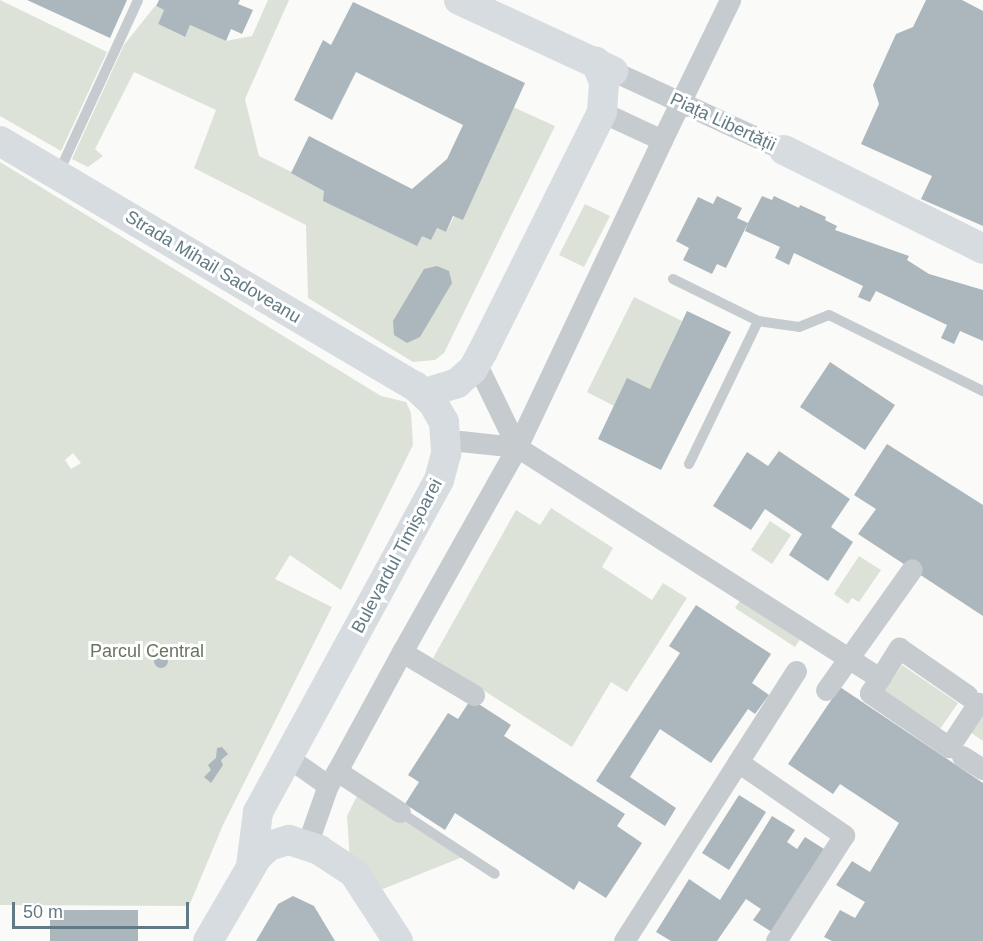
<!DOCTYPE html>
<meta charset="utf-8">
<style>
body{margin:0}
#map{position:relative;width:983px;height:941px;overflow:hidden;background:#fafaf8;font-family:Arial,sans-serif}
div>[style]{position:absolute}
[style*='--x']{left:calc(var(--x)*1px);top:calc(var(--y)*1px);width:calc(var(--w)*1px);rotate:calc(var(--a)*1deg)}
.green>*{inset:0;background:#dde2d8}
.building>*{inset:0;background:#abb7bc}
.round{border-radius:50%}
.lane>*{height:10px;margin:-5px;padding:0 5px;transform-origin:5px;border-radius:5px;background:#c5cbce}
.street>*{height:21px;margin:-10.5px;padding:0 10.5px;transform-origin:10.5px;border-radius:10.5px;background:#c5cbce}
.secondary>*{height:30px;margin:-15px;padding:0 15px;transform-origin:15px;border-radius:15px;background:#d6dcdf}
span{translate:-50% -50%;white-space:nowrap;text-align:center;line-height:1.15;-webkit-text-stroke:6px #fff;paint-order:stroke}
.street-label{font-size:18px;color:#627a85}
.park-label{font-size:18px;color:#66775e}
.scale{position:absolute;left:12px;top:902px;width:177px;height:27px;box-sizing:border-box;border:3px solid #627a85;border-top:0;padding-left:8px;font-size:18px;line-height:21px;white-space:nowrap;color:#627a85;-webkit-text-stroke:4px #fff;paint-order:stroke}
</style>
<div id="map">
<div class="green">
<div style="clip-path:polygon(0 0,107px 52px,61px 151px,0 116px)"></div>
<div style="clip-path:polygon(268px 0,289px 0,245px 99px,259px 156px,422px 236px,437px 228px,446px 232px,513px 107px,555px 126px,444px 353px,435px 360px,413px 362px,308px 298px,306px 225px,194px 168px,216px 110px,134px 72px,95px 149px,103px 156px,88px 167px,72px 159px,124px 45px,155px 6px,164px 10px,158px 24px,184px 37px,190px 25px,226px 41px,252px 36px)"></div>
<div style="clip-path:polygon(evenodd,0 162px,381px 396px,406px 402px,411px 413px,413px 445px,341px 590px,290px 555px,275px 579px,332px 607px,223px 825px,189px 906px,0 905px,0 162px,73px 453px,81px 463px,71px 469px,65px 460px,73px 453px)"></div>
<div style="clip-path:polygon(585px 204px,610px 216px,584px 267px,559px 255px)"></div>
<div style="clip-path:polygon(634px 297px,682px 321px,650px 389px,627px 379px,614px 406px,587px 392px)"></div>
<div style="clip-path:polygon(551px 508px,613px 548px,602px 567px,652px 600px,663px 583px,687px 598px,627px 692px,611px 682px,572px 747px,433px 658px,516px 510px,540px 525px)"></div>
<div style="clip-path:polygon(770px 521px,791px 535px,772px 564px,751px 550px)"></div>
<div style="clip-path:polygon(859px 556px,881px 570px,859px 602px,852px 598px,848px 604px,834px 594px)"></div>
<div style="clip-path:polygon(745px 593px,805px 632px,795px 647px,735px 608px)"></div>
<div style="clip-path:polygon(902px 665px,958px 703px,938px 732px,882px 694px)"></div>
<div style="clip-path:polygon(983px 713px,983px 741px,970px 732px)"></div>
<div style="clip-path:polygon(361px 788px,465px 856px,383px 889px,350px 861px,347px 816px)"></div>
</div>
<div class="building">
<div style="clip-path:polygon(27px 0,127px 0,110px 38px)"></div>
<div style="clip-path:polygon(159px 0,240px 0,238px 4px,253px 10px,242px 34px,231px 29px,226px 41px,190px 25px,185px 37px,158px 24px,164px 10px,156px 6px)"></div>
<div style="clip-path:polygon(926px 0,962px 0,983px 11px,983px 226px,921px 199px,932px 176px,861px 144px,879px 104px,873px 85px,886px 56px,896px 34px,913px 27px)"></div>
<div style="clip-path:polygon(353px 2px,525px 83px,463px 220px,453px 216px,446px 232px,437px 228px,431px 240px,422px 236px,417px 246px,323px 201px,324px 191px,291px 173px,309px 136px,412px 189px,447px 159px,463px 125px,356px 72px,332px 120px,294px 100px,323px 40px,331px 45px)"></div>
<div style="clip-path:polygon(717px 196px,742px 208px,737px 218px,748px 223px,762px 196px,772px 200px,774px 196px,799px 208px,800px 205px,826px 217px,825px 220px,837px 226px,835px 230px,909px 256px,907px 260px,929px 274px,983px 290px,983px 341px,960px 331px,954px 344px,941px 338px,947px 325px,876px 291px,870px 302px,858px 297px,863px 286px,794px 253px,789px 265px,775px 258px,780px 247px,745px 231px,748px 223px,726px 268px,717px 264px,712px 274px,683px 260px,689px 248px,676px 241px,698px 197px,713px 204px)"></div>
<div style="clip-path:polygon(437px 266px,449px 271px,452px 283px,420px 337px,407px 343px,394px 335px,393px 321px,424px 269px)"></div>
<div style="clip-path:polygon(687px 311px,731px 332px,661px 470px,598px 439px,627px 378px,650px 389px)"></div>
<div style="clip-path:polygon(830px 362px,895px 405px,865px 450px,800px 407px)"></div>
<div style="clip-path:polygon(887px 444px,983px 505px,983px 616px,858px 534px,876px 509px,854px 495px)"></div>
<div style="clip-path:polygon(779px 451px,850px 499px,831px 527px,853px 542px,828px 581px,789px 555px,802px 534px,765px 509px,751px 530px,713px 506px,747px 452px,768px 466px)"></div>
<div style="clip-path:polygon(696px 605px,771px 654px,752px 683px,769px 695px,755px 714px,748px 709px,711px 763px,660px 729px,630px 777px,676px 808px,665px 826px,596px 781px,680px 653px,669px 646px)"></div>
<div class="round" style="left:154px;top:654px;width:14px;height:14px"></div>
<div style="clip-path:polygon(840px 687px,983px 783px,983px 941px,832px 941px,824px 937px,840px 910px,855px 918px,865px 902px,836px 885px,852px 861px,870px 872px,899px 823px,840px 784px,833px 794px,788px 764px)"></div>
<div style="clip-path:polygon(471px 699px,511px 725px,504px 736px,625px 814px,617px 826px,642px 843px,606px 898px,579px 881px,574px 890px,455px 813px,445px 830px,405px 804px,419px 782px,408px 775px,448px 713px,458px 719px)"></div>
<div style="clip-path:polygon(222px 747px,228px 754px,221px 760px,223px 765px,211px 783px,204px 777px,211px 770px,208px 765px,216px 758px,217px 748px)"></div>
<div style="clip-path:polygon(739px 795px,766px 812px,729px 870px,702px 853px)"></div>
<div style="clip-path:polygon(772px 816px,795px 830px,787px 842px,797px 849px,805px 837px,824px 849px,772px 932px,753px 920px,761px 909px,746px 899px,717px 941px,671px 941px,656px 932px,689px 879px,720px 900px)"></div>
<div style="clip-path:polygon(293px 896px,314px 906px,335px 941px,256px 941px,278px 904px)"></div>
<div style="clip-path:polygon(50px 910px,138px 910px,138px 941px,50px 941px)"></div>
</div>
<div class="lane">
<div style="--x:59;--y:172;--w:189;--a:-65.3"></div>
<div style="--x:673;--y:279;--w:95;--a:26.3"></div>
<div style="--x:758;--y:321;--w:41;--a:8.3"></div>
<div style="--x:799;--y:327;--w:32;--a:-22"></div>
<div style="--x:829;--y:315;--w:172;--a:26.3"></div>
<div style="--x:689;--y:464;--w:159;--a:-64.2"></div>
<div style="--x:400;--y:812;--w:113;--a:33.1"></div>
</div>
<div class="street">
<div style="--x:613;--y:71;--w:188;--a:24.8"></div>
<div style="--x:662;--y:140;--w:156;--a:-64.1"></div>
<div style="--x:460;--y:441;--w:57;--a:6"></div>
<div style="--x:517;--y:447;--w:82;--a:-115.9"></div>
<div style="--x:517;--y:447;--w:340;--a:-64.7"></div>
<div style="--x:662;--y:140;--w:62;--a:-155.1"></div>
<div style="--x:402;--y:652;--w:235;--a:-60.7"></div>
<div style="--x:517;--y:447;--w:430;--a:32.5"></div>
<div style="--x:880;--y:678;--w:36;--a:-58"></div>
<div style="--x:899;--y:648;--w:83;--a:34.7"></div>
<div style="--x:880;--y:678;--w:18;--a:124"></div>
<div style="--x:870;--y:693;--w:96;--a:34.4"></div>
<div style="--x:949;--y:747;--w:53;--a:-56.6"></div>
<div style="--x:978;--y:703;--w:6;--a:31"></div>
<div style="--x:826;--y:690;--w:148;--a:-54.6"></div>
<div style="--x:962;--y:756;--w:25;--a:32"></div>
<div style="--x:738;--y:762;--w:108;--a:-57.5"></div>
<div style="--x:296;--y:763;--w:39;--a:35"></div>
<div style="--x:328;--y:785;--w:54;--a:109.4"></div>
<div style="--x:337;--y:771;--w:136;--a:-61.4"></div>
<div style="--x:402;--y:652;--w:84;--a:30.8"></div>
<div style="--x:328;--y:785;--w:17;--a:-57"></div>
<div style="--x:337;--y:771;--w:75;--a:33.1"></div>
<div style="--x:624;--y:941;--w:212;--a:-57.5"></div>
<div style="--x:738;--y:762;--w:129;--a:34.6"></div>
<div style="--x:844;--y:835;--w:126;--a:122.7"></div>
</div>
<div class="secondary">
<div style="--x:459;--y:0;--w:170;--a:24.8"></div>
<div style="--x:0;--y:141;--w:482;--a:30.6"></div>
<div style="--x:415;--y:386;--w:25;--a:43"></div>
<div style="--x:433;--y:403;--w:22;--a:60"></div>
<div style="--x:444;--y:422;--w:32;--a:86"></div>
<div style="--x:446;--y:454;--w:27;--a:105"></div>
<div style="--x:439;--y:480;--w:378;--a:118.6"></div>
<div style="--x:258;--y:812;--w:54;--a:97.4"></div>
<div style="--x:784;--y:150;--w:222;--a:26.4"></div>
<div style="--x:425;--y:393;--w:34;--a:-17"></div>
<div style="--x:457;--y:383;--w:21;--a:-41"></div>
<div style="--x:473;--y:369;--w:21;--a:-61"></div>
<div style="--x:483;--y:351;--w:267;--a:-63.5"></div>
<div style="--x:602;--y:112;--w:30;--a:-86"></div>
<div style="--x:604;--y:82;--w:22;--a:-112"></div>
<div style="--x:208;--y:941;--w:97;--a:-59.7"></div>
<div style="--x:257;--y:857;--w:16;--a:-43"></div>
<div style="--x:269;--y:846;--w:21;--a:-17"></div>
<div style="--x:289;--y:840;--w:32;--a:18"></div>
<div style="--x:319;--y:850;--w:42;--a:33.3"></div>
<div style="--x:354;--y:873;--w:81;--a:57.1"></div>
</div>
<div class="street-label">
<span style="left:723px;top:122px;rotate:25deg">Piața Libertății</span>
<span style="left:213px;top:267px;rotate:31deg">Strada Mihail Sadoveanu</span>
<span style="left:397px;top:556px;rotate:-62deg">Bulevardul Timișoarei</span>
</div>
<div class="park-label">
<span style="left:147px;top:651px">Parcul Central</span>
</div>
<div class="scale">50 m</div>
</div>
